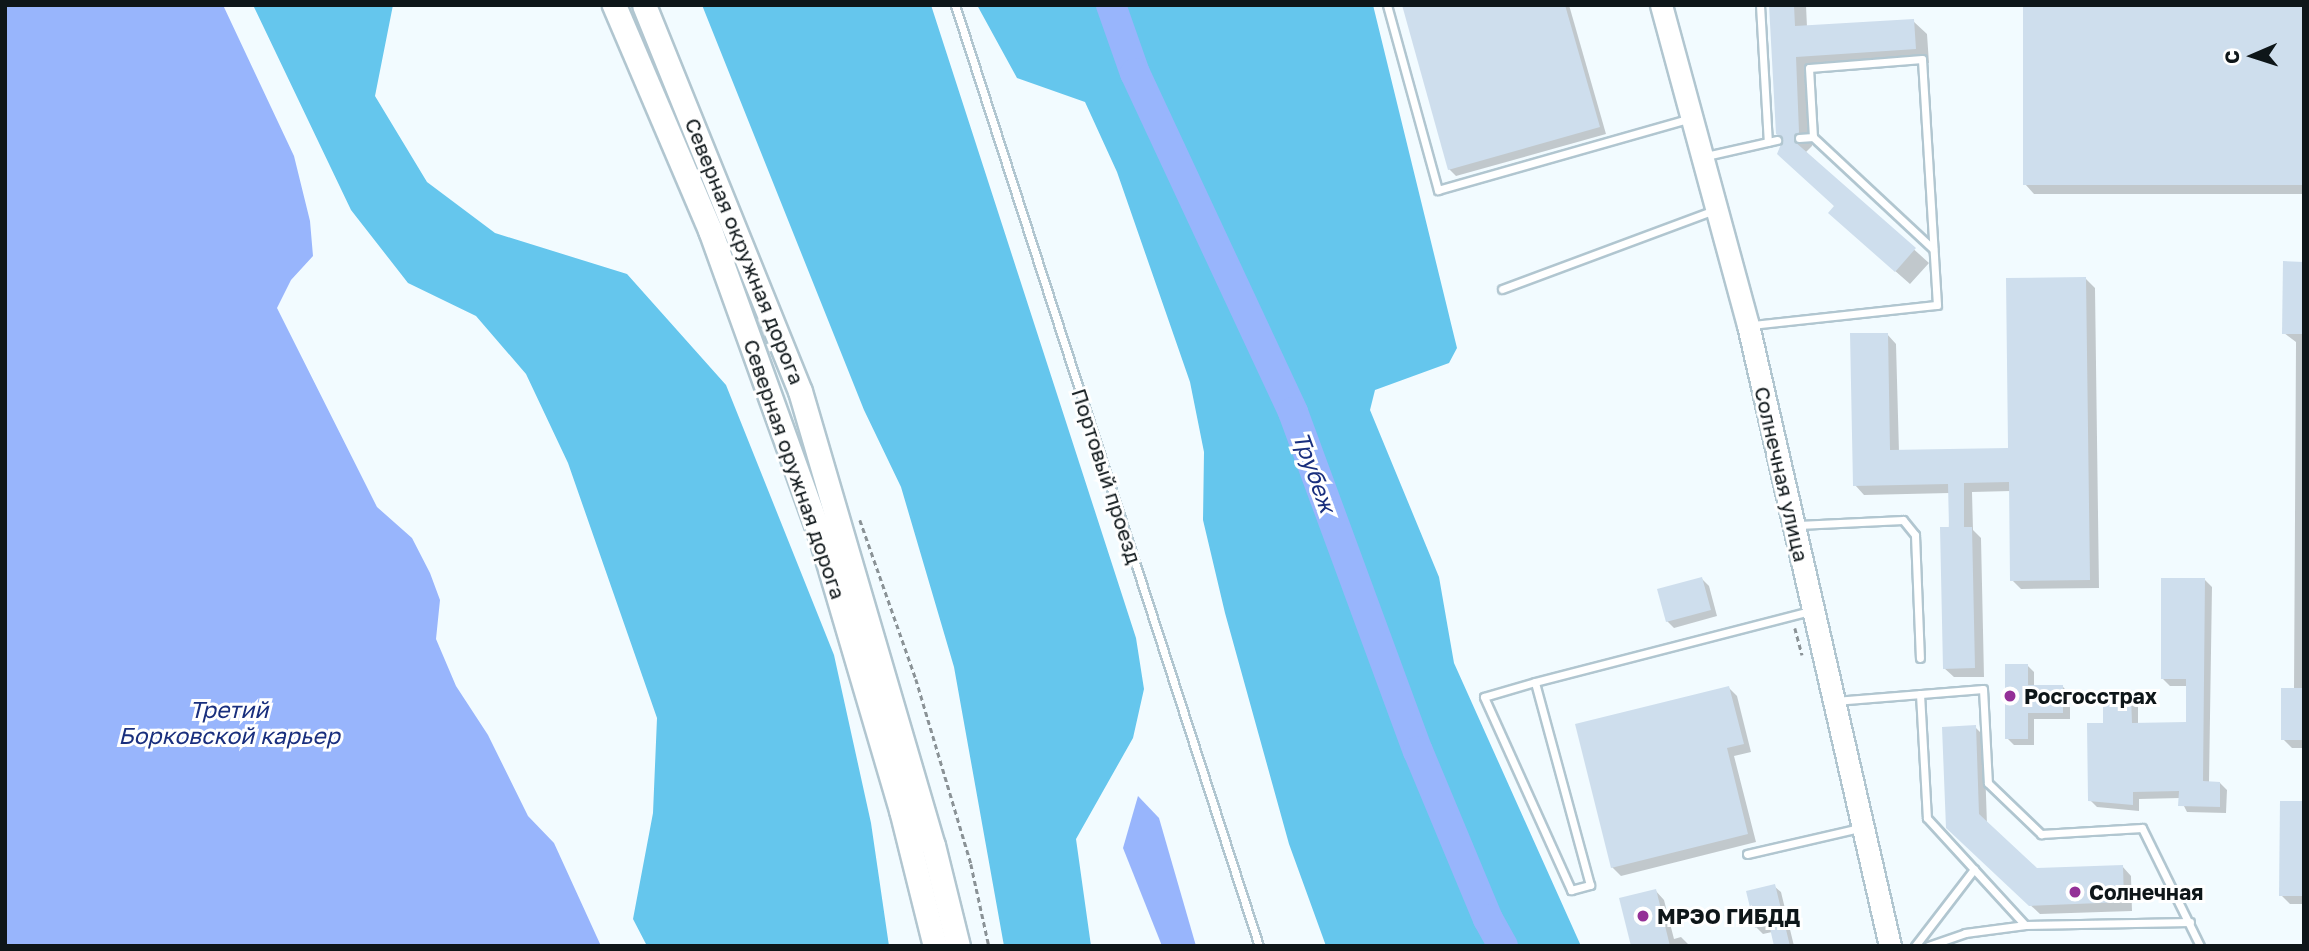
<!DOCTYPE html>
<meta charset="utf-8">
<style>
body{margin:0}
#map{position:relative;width:2309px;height:951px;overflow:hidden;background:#f2fbff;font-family:"Golos Text",sans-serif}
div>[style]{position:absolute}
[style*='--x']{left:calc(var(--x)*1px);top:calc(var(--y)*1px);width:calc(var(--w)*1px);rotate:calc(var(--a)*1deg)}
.forest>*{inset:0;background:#65c6ed}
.water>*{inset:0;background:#98b5fc}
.shadow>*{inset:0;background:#0003}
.river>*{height:30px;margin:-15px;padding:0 15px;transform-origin:15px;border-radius:15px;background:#98b5fc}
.building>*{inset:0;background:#cedeed}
.path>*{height:2.5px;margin-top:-1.25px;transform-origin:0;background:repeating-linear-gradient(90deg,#8a9296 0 5px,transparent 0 8.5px)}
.roads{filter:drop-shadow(2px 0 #b1c6d0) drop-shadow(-2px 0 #b1c6d0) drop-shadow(0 2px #b1c6d0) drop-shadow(0 -2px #b1c6d0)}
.lane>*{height:7px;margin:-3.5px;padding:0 3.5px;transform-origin:3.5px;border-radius:3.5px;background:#fff}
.secondary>*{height:21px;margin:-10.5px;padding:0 10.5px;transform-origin:10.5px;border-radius:10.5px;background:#fff}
.primary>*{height:23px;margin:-11.5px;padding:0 11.5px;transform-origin:11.5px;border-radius:11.5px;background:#fff}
.dots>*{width:19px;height:19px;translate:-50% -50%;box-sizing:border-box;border:4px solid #fff;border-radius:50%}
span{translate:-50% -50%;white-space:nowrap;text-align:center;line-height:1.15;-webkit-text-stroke:6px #fff;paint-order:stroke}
.street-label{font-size:21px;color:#0e1619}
.poi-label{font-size:21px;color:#0e1619;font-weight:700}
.left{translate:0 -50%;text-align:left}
.water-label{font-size:23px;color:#192f7e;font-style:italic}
.frame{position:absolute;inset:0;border:7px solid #0e1619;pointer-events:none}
.north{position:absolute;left:2218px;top:21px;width:70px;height:70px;-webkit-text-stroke:5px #fff;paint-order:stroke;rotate:267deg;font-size:19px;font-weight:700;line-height:28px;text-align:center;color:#0e1619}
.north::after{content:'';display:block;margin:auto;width:24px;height:32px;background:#0e1619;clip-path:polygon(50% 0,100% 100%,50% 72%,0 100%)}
</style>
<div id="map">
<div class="forest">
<div style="clip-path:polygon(253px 5px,393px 5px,375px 96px,427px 182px,495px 233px,627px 274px,726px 385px,834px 655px,871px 823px,889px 946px,647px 946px,633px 919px,653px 813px,657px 718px,568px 463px,526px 374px,476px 316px,408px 283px,351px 210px)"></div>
<div style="clip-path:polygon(702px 5px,931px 5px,1136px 638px,1144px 689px,1133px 738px,1076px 839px,1091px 946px,1004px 946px,954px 667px,901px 487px,864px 410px)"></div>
<div style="clip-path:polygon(977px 5px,1373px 5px,1457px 348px,1449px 363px,1375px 390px,1370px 410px,1439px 577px,1454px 663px,1581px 946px,1326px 946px,1289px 844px,1225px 613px,1203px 520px,1204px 452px,1190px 382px,1117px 172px,1085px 102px,1017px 78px)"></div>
</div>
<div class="water">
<div style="clip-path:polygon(5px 5px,223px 5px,294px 156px,310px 221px,313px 256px,291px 280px,277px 308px,377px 507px,412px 538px,430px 573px,440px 600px,436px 639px,456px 686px,488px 735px,528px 816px,554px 843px,601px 946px,5px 946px)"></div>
<div style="clip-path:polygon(1138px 796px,1159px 818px,1196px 946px,1162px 946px,1123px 848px)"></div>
</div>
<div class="shadow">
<div style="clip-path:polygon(1403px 5px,1569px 5px,1606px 134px,1456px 176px,1449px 169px)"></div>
<div style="clip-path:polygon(1770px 5px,1806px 5px,1807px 27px,1913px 21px,1927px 34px,1929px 63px,1809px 70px,1812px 146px,1806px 152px,1929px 263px,1910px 284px,1844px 226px,1835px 207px,1785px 140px)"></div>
<div style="clip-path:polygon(2304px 5px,2304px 194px,2034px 194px,2025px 184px)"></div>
<div style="clip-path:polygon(2304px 263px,2304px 748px,2292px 748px,2283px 739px,2294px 690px,2296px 342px,2284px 333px)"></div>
<div style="clip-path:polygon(2086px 279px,2095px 288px,2099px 588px,2021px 589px,2012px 580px,2011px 491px,1972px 492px,1973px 530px,1981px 538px,1984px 677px,1954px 677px,1944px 668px,1950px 493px,1864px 495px,1855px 485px,1887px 334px,1896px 344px,1899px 452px,2010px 450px)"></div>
<div style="clip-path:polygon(1702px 579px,1709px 586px,1717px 616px,1674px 628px,1667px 621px)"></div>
<div style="clip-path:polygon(2205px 580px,2212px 587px,2209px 783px,2220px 783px,2227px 790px,2226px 813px,2187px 812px,2180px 798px,2139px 799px,2139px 811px,2097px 807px,2090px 800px,2131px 698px,2138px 705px,2138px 724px,2188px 723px,2188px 686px,2170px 686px,2163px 679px)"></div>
<div style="clip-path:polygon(2027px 665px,2034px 672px,2034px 687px,2063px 687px,2070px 694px,2070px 719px,2034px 719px,2034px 745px,2014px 745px,2007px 738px)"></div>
<div style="clip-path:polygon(1729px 688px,1737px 696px,1751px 752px,1734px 756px,1756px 842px,1621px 876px,1612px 867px)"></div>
<div style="clip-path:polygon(1975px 727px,1984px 736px,1987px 825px,2037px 870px,2122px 866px,2131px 876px,2132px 911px,2040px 914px,1957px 837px)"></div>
<div style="clip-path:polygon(2304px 803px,2304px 904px,2290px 904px,2281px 895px)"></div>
<div style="clip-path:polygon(1774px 886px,1781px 892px,1794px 946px,1776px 946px,1772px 932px,1763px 934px,1756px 927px)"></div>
<div style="clip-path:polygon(1655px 890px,1664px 900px,1674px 939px,1681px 937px,1690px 946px,1631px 946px)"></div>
</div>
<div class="river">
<div style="--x:1111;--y:5;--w:72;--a:70.6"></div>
<div style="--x:1135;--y:73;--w:374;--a:65"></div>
<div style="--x:1293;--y:412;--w:361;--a:69.8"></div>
<div style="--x:1418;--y:751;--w:182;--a:67.4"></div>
<div style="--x:1488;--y:919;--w:31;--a:61"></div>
</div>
<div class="building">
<div style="clip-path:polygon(1402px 5px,1565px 5px,1600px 127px,1448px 170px)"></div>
<div style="clip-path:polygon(1769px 5px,1794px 5px,1795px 26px,1914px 19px,1916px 49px,1796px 57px,1799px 132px,1794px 141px,1916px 248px,1895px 272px,1828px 213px,1834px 206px,1777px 154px,1783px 139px,1776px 134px)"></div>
<div style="clip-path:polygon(2023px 5px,2304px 5px,2304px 185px,2023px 185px)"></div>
<div style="clip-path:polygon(2283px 261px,2304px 262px,2304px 334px,2282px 334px)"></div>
<div style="clip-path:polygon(2086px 277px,2090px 580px,2010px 581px,2009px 482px,1964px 483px,1964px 527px,1972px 527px,1975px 668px,1943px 669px,1940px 527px,1949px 527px,1948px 484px,1853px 486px,1850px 333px,1888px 333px,1890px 450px,2008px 448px,2006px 278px)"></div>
<div style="clip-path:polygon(1702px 577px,1711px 610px,1666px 622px,1657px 589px)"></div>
<div style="clip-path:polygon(2161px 578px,2205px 578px,2203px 781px,2220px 782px,2220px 807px,2178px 806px,2179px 791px,2133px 792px,2133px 805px,2088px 801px,2087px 723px,2103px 723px,2103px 697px,2131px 696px,2132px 723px,2186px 722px,2186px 679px,2161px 679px)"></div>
<div style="clip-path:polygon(2005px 664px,2028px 664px,2028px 685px,2063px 685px,2063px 713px,2028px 713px,2028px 739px,2005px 739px)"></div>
<div style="clip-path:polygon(1729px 686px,1744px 744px,1727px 748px,1748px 834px,1611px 868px,1575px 724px)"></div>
<div style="clip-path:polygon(2281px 688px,2304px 688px,2304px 740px,2281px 740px)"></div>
<div style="clip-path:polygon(1976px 725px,1979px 814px,2037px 868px,2123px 865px,2124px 902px,2029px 906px,1946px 828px,1942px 727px)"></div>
<div style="clip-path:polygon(2280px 801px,2304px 801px,2304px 896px,2279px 896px)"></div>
<div style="clip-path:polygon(1775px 884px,1790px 946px,1774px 946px,1769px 924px,1755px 928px,1746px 891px)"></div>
<div style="clip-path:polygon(1656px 889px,1670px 946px,1631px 946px,1619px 898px)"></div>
</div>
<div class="path">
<div style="--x:860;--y:520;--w:169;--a:70.6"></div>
<div style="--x:916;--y:679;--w:193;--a:73.4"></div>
<div style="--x:971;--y:864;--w:84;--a:77.6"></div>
<div style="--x:1795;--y:628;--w:28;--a:75"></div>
</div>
<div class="roads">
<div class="lane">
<div style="--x:955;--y:5;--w:989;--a:72.1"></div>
<div style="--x:1387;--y:5;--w:192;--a:74.6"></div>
<div style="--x:1438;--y:190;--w:262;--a:-15.9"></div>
<div style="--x:1760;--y:5;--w:137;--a:86.7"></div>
<div style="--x:1799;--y:138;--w:14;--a:-4"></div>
<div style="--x:1813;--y:137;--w:164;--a:43"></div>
<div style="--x:1706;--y:156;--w:73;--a:-12.7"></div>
<div style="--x:1502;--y:289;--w:226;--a:-20.4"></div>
<div style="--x:1752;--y:325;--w:186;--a:-6.2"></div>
<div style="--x:1937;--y:305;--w:246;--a:-93.5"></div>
<div style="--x:1922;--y:59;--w:113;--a:175.4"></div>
<div style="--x:1809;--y:68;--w:69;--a:86.7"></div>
<div style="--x:1798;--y:525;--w:105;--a:-2.7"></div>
<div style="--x:1903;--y:520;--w:19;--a:51"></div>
<div style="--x:1915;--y:535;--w:123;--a:87.7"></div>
<div style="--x:1535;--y:682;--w:53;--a:163.6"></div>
<div style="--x:1484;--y:697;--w:212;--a:65.7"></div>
<div style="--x:1571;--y:890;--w:20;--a:-15"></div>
<div style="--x:1590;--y:885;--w:210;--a:-105.2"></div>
<div style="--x:1535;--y:682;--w:284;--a:-14.5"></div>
<div style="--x:1920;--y:694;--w:124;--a:86.8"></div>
<div style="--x:1927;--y:818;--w:145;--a:47.5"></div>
<div style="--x:2025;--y:925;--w:165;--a:-1"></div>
<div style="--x:1835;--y:701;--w:148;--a:-4.6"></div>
<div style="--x:1983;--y:689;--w:94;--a:87"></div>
<div style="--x:1988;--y:783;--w:74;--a:43.9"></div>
<div style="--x:2041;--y:834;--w:101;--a:-3.4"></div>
<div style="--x:2142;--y:828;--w:131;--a:63.8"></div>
<div style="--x:1747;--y:854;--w:116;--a:-13"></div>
<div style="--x:1915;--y:946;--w:97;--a:-52.5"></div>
<div style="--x:1928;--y:946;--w:39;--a:-19"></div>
<div style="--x:1965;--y:933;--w:61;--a:-7.6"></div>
</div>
<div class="secondary">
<div style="--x:1661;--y:5;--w:332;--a:74.8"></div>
<div style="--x:1748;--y:325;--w:637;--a:77.12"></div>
</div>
<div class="primary">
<div style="--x:614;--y:5;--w:245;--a:66.9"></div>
<div style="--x:710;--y:230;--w:324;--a:70.2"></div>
<div style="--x:820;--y:535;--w:287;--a:73.6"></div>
<div style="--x:901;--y:810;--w:140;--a:76"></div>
<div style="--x:644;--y:5;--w:416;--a:68"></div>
<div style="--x:800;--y:391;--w:473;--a:73.7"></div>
<div style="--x:933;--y:845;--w:104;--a:76.1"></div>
</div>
</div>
<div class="dots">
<div style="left:2010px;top:696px;background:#943097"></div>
<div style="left:2075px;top:892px;background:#943097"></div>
<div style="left:1643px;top:916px;background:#943097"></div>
</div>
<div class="street-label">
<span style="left:745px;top:251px;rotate:68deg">Северная окружная дорога</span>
<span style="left:795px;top:469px;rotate:71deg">Северная оружная дорога</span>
<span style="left:1782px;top:474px;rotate:77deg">Солнечная улица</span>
<span style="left:1107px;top:476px;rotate:72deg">Портовый проезд</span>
</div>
<div class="poi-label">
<span class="left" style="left:2024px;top:696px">Росгосстрах</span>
<span class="left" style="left:2089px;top:892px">Солнечная</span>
<span class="left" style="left:1657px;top:916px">МРЭО ГИБДД</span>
</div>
<div class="water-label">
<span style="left:1315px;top:472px;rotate:70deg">Трубеж</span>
<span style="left:229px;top:722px">Третий<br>Борковской карьер</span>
</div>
<div class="frame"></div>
<div class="north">С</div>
</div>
